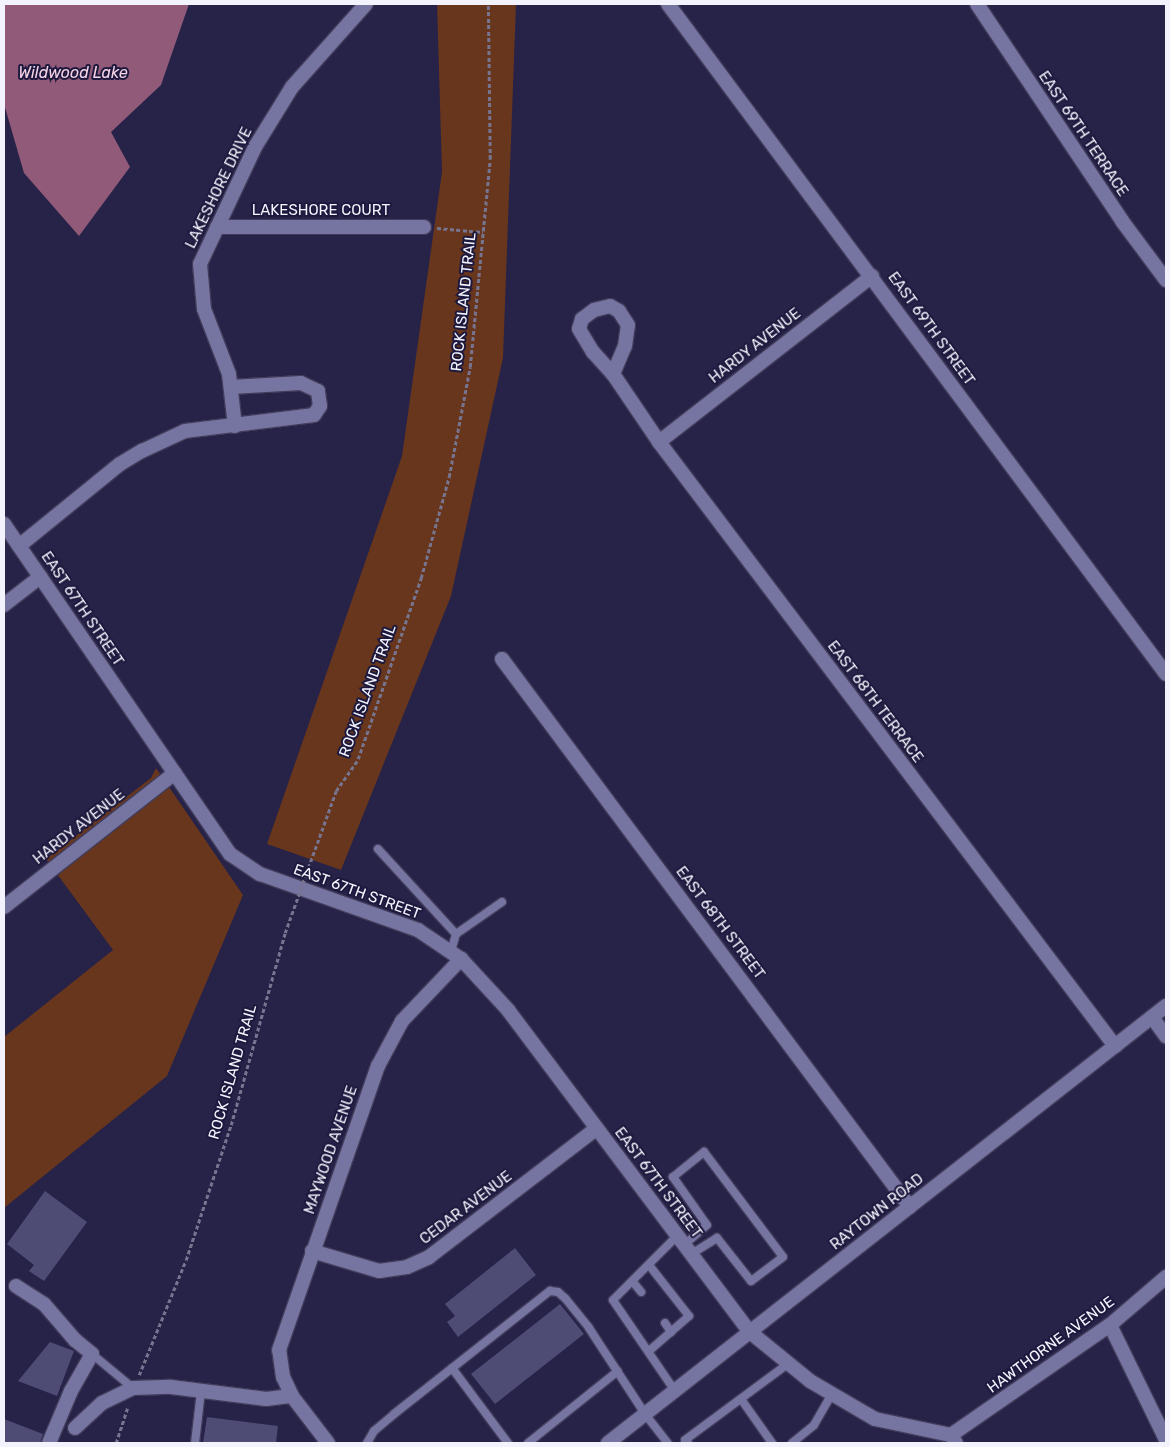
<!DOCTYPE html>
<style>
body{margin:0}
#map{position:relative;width:1170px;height:1447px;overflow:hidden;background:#262248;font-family:Rubik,sans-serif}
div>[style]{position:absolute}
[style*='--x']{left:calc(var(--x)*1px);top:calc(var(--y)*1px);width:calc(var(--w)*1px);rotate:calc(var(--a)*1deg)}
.green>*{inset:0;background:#67361d}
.water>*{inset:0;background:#915a78}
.building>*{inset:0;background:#4e4b75}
.path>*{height:2.5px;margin-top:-1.25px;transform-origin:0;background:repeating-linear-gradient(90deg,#77748f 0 4px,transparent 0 6.5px)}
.roads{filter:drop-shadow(1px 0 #423c5b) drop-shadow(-1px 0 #423c5b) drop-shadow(0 1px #423c5b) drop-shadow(0 -1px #423c5b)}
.service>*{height:8px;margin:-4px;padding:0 4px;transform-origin:4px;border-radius:4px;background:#7674a1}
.minor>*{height:14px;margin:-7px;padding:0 7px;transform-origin:7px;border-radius:7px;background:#7674a1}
.tertiary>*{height:14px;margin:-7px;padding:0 7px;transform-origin:7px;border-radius:7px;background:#7674a1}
.secondary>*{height:14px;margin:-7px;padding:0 7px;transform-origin:7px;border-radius:7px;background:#7674a1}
.path-bridge>*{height:2.5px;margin-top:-1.25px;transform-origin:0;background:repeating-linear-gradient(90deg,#77748f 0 4px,transparent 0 6.5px)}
span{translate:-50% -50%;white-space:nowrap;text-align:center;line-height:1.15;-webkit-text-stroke:4px #1d183d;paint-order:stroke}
.street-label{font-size:15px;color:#f3f3fd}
.water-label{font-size:16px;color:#f5d2e4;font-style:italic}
.frame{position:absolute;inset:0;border:5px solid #f3f3fd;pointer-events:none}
</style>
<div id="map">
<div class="green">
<div style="clip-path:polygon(437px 4px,516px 4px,503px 358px,451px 596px,341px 870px,267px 844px,402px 456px,442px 172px)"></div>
<div style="clip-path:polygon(156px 768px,243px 895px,167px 1076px,4px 1208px,4px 1037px,113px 950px,46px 859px,151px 778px)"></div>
</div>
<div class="water">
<div style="clip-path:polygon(4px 4px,189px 4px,161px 85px,111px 132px,130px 167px,79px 236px,24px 173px,4px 104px)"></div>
</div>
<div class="building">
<div style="clip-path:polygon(45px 1191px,87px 1222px,44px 1281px,29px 1271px,34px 1265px,7px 1244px)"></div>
<div style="clip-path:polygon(515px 1248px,536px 1275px,458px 1337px,447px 1322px,455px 1316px,445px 1304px)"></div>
<div style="clip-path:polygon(560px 1304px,584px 1334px,495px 1404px,471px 1374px)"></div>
<div style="clip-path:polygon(50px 1342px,74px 1351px,57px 1396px,18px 1381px)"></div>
<div style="clip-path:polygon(207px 1417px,278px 1426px,276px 1443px,203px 1443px)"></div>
<div style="clip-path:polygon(4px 1419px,43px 1434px,40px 1443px,4px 1443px)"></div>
</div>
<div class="path">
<div style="--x:437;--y:228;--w:46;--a:5"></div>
<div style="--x:306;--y:874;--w:88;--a:-70.1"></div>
<div style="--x:336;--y:791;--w:39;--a:-55"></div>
<div style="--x:358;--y:759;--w:192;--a:-70.8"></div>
<div style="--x:421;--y:578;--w:105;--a:-74.5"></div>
<div style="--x:449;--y:477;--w:112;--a:-79.2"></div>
<div style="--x:470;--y:367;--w:209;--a:-84.5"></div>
<div style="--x:490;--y:159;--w:155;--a:-90.7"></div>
<div style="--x:139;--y:1375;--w:124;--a:-67.8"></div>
<div style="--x:186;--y:1260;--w:142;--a:-71.6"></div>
<div style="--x:231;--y:1125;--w:199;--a:-74.3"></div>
<div style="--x:116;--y:1443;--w:39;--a:-72"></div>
</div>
<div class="roads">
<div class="service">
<div style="--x:378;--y:849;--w:115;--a:47.5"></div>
<div style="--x:456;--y:934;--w:19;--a:106"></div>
<div style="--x:456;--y:934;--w:56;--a:-34.8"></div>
<div style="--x:684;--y:1245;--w:30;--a:-41"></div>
<div style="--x:707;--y:1225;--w:59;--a:-125.3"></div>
<div style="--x:673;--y:1177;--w:40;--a:-39"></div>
<div style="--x:704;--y:1152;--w:131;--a:53"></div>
<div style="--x:783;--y:1257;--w:40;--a:143"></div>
<div style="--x:751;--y:1281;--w:55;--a:-128.3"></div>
<div style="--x:717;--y:1238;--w:31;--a:148"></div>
<div style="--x:649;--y:1265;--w:65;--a:51.9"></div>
<div style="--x:689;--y:1316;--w:52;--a:138.9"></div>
<div style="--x:633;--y:1282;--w:13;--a:51"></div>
<div style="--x:665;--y:1323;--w:11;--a:56"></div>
<div style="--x:92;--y:1354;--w:53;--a:39.7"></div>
<div style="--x:452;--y:1368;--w:94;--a:53.3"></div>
<div style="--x:675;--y:1391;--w:110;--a:-124.3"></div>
<div style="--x:613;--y:1300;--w:91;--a:-45"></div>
<div style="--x:741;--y:1399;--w:54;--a:54.8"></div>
<div style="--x:195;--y:1443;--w:52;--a:-83.4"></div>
<div style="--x:367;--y:1443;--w:14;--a:-60"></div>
<div style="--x:374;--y:1431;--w:26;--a:-40"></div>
<div style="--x:394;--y:1414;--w:199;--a:-38.3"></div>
<div style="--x:550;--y:1291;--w:8;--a:7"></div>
<div style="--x:558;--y:1292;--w:9;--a:41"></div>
<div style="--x:565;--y:1298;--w:38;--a:51"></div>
<div style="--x:589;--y:1328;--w:103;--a:56.9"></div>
<div style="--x:645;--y:1414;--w:37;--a:52"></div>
<div style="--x:528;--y:1443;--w:115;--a:-38.7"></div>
<div style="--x:688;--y:1443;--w:4;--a:-135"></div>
<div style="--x:685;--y:1440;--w:129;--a:-36.5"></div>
<div style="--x:792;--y:1443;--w:28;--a:-39"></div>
<div style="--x:814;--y:1425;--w:36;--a:-60"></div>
</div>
<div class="minor">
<div style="--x:668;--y:4;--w:835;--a:53.38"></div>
<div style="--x:977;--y:4;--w:261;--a:56.2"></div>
<div style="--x:1122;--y:221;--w:74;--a:53.3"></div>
<div style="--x:217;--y:227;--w:207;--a:0"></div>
<div style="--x:613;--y:374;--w:30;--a:-67"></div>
<div style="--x:625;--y:346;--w:21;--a:-82"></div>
<div style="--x:628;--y:325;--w:17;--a:-123"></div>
<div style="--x:619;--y:311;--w:10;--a:-151"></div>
<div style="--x:610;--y:306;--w:16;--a:166"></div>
<div style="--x:594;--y:310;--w:15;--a:143"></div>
<div style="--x:582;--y:319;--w:10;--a:107"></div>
<div style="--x:579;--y:329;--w:27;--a:59"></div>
<div style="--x:593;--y:352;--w:30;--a:48"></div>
<div style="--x:613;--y:374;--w:82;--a:55.9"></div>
<div style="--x:659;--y:442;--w:757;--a:52.95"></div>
<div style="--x:235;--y:426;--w:52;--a:-96.6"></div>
<div style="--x:229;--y:374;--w:70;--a:-111"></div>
<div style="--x:204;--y:309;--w:45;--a:-95.1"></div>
<div style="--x:200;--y:264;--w:129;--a:-64.8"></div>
<div style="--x:255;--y:147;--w:70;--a:-58.3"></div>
<div style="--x:292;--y:87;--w:111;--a:-48.3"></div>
<div style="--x:659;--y:442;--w:270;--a:-37.9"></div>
<div style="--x:19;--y:546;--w:130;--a:-39.1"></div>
<div style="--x:120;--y:464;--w:26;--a:-31"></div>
<div style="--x:142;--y:451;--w:47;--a:-24.9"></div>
<div style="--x:185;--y:431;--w:130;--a:-7.1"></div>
<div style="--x:314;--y:415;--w:11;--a:-56"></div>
<div style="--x:320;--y:406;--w:15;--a:-98"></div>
<div style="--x:318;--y:391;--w:19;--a:-155"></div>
<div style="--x:301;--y:383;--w:70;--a:176.7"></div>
<div style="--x:4;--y:605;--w:46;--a:-37.9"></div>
<div style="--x:502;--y:659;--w:683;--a:53.33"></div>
<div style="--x:4;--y:907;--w:217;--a:-38.1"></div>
<div style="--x:1152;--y:1017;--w:24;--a:54"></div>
<div style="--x:312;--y:1251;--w:70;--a:16.6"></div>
<div style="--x:379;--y:1271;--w:28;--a:-8"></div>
<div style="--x:407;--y:1267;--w:24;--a:-24"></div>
<div style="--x:429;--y:1257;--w:210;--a:-37.5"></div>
<div style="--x:16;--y:1286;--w:33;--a:33"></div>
<div style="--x:44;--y:1304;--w:48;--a:49.3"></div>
<div style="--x:75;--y:1340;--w:22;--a:39"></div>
<div style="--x:92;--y:1354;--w:43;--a:119.6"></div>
<div style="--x:71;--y:1391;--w:56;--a:112.9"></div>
<div style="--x:1110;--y:1325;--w:128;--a:64"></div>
<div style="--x:750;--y:1332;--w:77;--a:39.2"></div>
<div style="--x:810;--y:1381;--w:75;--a:30.3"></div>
<div style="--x:875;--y:1419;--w:78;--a:11.9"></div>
<div style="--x:951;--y:1435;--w:9;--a:58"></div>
<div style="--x:75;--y:1428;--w:37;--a:-43"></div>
<div style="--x:102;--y:1403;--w:34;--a:-26"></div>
<div style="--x:133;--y:1388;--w:38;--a:-2"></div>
<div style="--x:171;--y:1387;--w:96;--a:7.2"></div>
<div style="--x:266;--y:1399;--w:26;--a:-7"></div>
<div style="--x:951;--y:1435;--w:193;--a:-34.7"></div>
<div style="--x:1110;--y:1325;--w:74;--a:-40.6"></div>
<div style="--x:328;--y:1443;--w:59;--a:-127.5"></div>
<div style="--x:292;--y:1396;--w:21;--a:-115"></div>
<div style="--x:283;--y:1377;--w:27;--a:-98"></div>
<div style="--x:279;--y:1350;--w:301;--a:-70.8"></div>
<div style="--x:378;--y:1066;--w:51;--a:-61.9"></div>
<div style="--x:402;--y:1021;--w:86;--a:-46.4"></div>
</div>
<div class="tertiary">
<div style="--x:4;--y:524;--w:400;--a:55.6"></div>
<div style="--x:230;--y:854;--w:36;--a:34"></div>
<div style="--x:260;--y:874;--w:168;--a:19.5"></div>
<div style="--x:418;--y:930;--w:52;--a:34"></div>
<div style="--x:461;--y:959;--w:69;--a:47.3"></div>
<div style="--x:508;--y:1010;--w:403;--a:53.1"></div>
</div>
<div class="secondary">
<div style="--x:608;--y:1443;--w:709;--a:-38.07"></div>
</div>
</div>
<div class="path-bridge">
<div style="--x:285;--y:933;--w:63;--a:-70.4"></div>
</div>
<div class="street-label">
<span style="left:1083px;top:134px;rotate:56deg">EAST 69TH TERRACE</span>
<span style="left:219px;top:188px;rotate:-64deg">LAKESHORE DRIVE</span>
<span style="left:321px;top:211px">LAKESHORE COURT</span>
<span style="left:464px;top:302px;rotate:-84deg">ROCK ISLAND TRAIL</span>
<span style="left:931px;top:329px;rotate:54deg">EAST 69TH STREET</span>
<span style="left:755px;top:346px;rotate:-38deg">HARDY AVENUE</span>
<span style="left:82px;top:609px;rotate:56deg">EAST 67TH STREET</span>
<span style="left:368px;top:691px;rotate:-70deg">ROCK ISLAND TRAIL</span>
<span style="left:875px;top:702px;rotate:53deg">EAST 68TH TERRACE</span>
<span style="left:79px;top:827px;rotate:-38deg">HARDY AVENUE</span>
<span style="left:357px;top:892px;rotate:20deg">EAST 67TH STREET</span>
<span style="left:720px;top:923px;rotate:53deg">EAST 68TH STREET</span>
<span style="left:233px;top:1072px;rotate:-74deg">ROCK ISLAND TRAIL</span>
<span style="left:331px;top:1150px;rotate:-71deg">MAYWOOD AVENUE</span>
<span style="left:658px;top:1183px;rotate:53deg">EAST 67TH STREET</span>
<span style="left:466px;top:1208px;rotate:-37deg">CEDAR AVENUE</span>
<span style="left:877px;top:1212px;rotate:-38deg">RAYTOWN ROAD</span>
<span style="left:1051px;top:1345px;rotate:-36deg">HAWTHORNE AVENUE</span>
</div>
<div class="water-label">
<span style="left:73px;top:73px">Wildwood Lake</span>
</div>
<div class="frame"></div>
</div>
